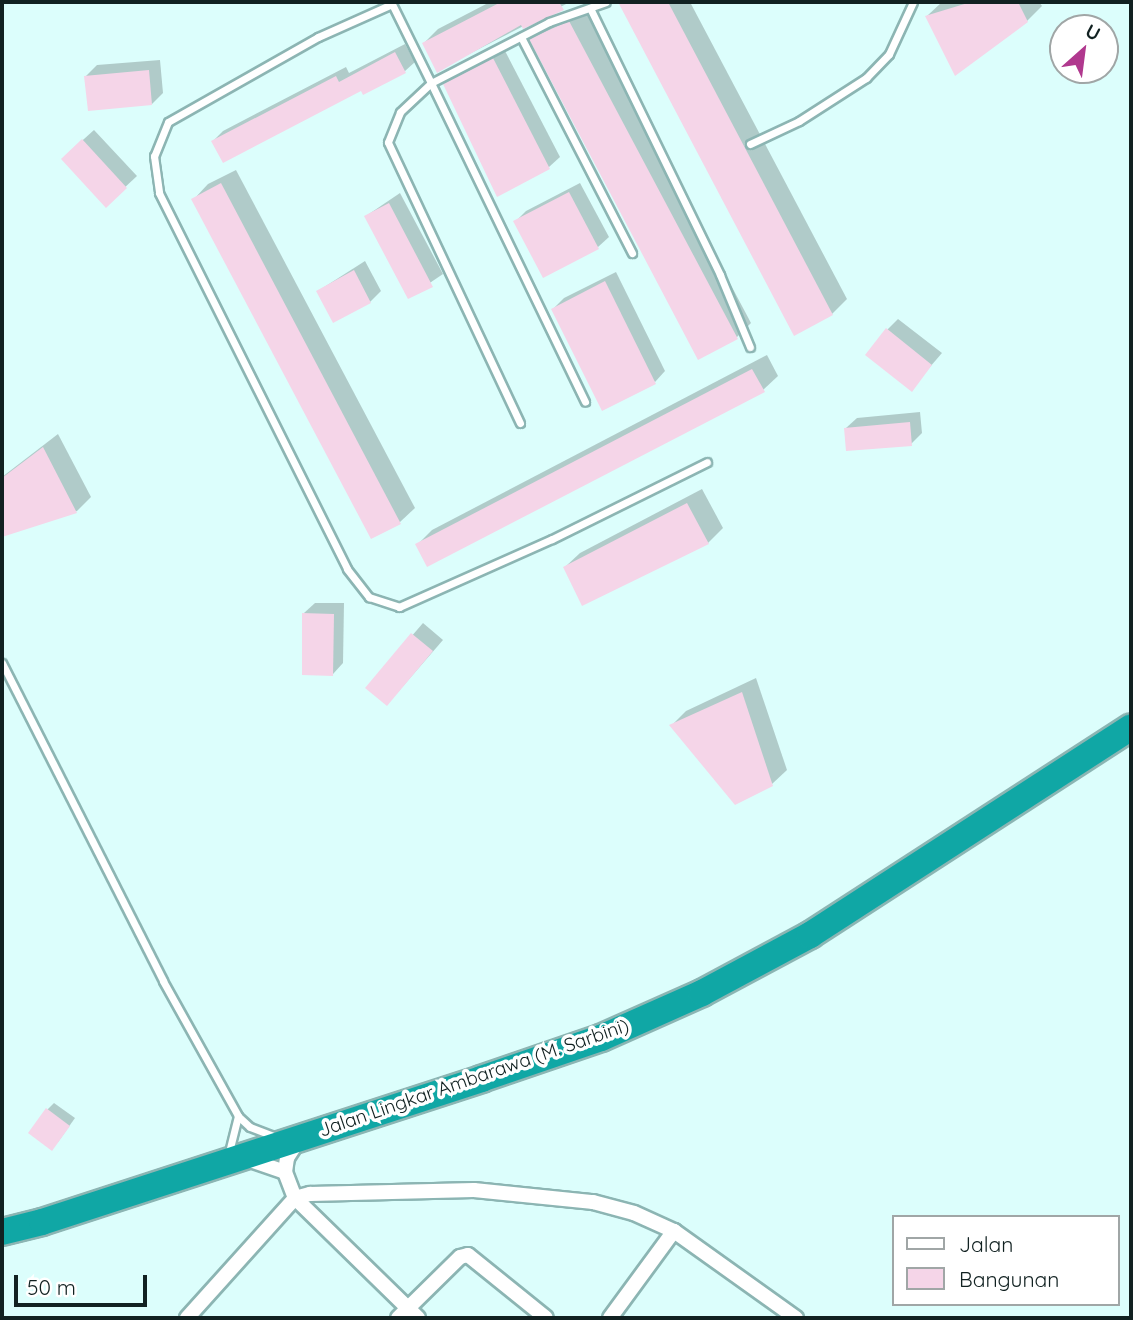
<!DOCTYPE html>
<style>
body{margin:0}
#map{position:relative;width:1133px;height:1320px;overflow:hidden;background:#dcfefc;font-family:Quicksand,sans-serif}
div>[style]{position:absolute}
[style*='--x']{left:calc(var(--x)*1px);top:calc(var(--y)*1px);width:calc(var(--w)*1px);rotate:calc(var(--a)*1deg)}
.shadow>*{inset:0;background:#0003}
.building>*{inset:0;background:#f5d5e8}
.roads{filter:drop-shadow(2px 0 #8cb5b3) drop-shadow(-2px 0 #8cb5b3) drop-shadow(0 2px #8cb5b3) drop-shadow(0 -2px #8cb5b3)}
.lane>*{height:7px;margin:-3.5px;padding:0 3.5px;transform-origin:3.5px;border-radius:3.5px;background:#fff}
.street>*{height:14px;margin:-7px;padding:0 7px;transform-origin:7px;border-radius:7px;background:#fff}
.highway>*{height:26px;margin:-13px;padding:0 13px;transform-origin:13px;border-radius:13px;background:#10a7a5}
span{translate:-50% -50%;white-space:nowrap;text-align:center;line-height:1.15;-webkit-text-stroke:7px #fff;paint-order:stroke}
.street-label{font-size:19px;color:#112121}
.frame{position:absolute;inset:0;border:4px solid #112121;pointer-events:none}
.legend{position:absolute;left:892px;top:1215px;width:228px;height:91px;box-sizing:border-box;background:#fff;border:2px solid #a0a6a6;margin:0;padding:9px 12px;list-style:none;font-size:21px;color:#112121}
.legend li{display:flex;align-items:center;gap:14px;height:35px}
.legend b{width:35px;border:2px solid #a0a6a6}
.north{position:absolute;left:1049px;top:14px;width:70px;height:70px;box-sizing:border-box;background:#fff;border:2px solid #a0a6a6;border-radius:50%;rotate:28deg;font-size:19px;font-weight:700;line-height:28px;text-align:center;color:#112121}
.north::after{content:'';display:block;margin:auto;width:24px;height:32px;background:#b0388e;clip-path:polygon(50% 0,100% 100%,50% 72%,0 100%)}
.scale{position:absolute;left:14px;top:1275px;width:133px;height:32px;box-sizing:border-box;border:4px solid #112121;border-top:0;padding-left:9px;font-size:21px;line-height:24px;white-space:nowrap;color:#112121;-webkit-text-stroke:5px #fff;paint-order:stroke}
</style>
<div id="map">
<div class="shadow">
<div style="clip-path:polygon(490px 2px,570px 2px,438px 70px,424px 43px,438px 29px)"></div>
<div style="clip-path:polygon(620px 2px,690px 2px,847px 299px,832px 314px,795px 333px)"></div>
<div style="clip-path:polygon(942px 2px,1039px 2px,1042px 6px,1027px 21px,927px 16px)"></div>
<div style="clip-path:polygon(584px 8px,751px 323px,736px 338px,531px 40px,546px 25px)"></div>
<div style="clip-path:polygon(405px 44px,415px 62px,405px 71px,213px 141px,223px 131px,346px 67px,349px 73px)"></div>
<div style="clip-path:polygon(504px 49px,560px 157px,549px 167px,498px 194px,445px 84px,456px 73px)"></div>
<div style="clip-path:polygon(160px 60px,163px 93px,152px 104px,86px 76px,97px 65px)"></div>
<div style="clip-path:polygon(94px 130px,137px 176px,106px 205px,74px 148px)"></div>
<div style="clip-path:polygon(236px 170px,415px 508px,400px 522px,372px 537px,194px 199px,208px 184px)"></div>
<div style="clip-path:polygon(580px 183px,609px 237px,598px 247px,515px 222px,526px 211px)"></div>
<div style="clip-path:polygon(400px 193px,443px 274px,409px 297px,366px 216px)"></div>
<div style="clip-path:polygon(365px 261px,381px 291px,370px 302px,318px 291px)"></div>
<div style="clip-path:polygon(616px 272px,665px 371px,655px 382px,553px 309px,564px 298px)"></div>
<div style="clip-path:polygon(898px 319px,942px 353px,911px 389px,887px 330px)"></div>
<div style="clip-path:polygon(767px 355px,778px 376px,763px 390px,417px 545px,432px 530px)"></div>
<div style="clip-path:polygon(920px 412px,922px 433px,911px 444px,846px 428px,857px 418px)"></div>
<div style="clip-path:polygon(58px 434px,91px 497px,77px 511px,2px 535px,2px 477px)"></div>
<div style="clip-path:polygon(702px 489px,723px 528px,708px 543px,583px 604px,565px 567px,580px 553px)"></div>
<div style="clip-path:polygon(315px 603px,344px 603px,343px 663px,333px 674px,304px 613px)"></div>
<div style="clip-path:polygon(423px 623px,443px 640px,397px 693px,367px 688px)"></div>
<div style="clip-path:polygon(756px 678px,787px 770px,772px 784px,672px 725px,686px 711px)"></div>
<div style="clip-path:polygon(54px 1103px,75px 1118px,58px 1142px,47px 1110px)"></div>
</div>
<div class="building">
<div style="clip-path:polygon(501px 2px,559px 2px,564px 10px,523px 29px,521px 25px,437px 73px,422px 43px)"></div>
<div style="clip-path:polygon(618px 2px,668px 2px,833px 315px,794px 336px)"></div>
<div style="clip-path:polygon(971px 2px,1018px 2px,1028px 22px,955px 76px,925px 16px)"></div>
<div style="clip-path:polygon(569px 21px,738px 339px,698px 360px,529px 39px)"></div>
<div style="clip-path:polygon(395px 52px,406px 73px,363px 95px,361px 91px,223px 163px,211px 141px,336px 76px,339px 82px)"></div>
<div style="clip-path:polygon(493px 58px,550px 169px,497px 197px,443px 84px)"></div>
<div style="clip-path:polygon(149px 70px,152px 105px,88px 111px,84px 76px)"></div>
<div style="clip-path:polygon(82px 139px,127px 188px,106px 208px,61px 159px)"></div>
<div style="clip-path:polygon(221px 183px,401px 524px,371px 539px,191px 199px)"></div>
<div style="clip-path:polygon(569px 192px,599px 249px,543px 278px,513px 221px)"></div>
<div style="clip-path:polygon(389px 203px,433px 287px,408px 299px,364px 216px)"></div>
<div style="clip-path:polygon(354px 270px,371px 303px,333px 323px,316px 291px)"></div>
<div style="clip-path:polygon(605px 281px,656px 384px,602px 411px,551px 309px)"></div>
<div style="clip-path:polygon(886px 328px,932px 365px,912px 392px,865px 355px)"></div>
<div style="clip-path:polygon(752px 369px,765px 392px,427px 567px,415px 544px)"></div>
<div style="clip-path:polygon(910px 422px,912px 446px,846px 451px,844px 428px)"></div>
<div style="clip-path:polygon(43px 447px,77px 513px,2px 537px,2px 478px)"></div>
<div style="clip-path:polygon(687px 503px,709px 544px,582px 606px,563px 567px)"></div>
<div style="clip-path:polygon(302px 613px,334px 614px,333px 676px,302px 675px)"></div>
<div style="clip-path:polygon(411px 633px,433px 651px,387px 706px,365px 688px)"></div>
<div style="clip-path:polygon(742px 692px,773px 786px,735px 805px,669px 725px)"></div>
<div style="clip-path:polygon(46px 1108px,70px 1126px,52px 1151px,28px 1133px)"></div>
</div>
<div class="roads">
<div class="lane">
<div style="--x:391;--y:2;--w:90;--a:63.7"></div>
<div style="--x:431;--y:83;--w:133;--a:-27.3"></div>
<div style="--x:549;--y:22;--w:60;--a:-19.3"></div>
<div style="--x:392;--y:4;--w:81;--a:156"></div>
<div style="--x:318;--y:37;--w:172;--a:150.5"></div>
<div style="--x:168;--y:122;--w:37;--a:112"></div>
<div style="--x:154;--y:156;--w:37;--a:82"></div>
<div style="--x:159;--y:193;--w:420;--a:63.4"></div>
<div style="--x:347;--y:569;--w:36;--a:52"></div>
<div style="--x:369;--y:597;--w:32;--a:18"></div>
<div style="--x:399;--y:607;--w:167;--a:-24"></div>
<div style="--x:552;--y:539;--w:173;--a:-26.4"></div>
<div style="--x:590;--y:8;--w:297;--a:64"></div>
<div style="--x:720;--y:275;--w:78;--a:67.4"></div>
<div style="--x:521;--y:37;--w:243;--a:62.8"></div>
<div style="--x:750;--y:144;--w:54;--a:-25.1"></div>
<div style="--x:799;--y:121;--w:80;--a:-32.7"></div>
<div style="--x:866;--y:78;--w:33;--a:-46"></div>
<div style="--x:889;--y:54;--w:57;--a:-65.2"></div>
<div style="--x:520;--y:423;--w:310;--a:-115.2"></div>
<div style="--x:388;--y:142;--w:32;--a:-68"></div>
<div style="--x:400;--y:112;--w:42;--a:-43.1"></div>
<div style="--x:431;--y:83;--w:354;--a:64.2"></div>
<div style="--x:2;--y:663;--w:356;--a:63.1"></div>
<div style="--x:163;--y:981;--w:154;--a:60.9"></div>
<div style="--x:229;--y:1152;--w:37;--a:-76"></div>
<div style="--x:238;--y:1116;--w:16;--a:43"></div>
<div style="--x:250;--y:1127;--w:28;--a:21"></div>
</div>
<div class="street">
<div style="--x:298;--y:1141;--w:20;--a:123"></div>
<div style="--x:287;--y:1158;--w:14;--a:98"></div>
<div style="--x:285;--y:1172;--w:28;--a:69"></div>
<div style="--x:295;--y:1198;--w:172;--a:44.3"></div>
<div style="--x:247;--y:1159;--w:40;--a:18.9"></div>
<div style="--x:187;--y:1318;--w:161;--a:-48"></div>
<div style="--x:295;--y:1198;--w:16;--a:-15"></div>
<div style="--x:310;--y:1194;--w:164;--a:-1.4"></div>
<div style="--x:474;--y:1190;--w:120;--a:5.8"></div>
<div style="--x:593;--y:1202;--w:42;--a:15"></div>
<div style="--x:634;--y:1213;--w:44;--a:24.2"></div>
<div style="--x:674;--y:1231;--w:150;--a:35.5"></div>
<div style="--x:398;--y:1318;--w:87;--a:-44.5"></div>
<div style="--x:460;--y:1257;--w:8;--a:-14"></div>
<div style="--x:468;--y:1255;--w:100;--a:38.9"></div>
<div style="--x:610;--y:1318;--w:108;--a:-53.7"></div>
</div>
<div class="highway">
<div style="--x:2;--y:1232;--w:41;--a:-14"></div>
<div style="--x:42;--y:1222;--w:462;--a:-18"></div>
<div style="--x:481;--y:1079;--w:127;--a:-18.9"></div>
<div style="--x:601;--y:1038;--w:111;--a:-24"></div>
<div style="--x:702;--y:993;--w:123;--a:-28.2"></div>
<div style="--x:810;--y:935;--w:382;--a:-32.9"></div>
</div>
</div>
<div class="street-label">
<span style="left:474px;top:1078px;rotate:-19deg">Jalan Lingkar Ambarawa (M. Sarbini)</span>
</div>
<div class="frame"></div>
<ul class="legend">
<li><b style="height:9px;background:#fff"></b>Jalan</li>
<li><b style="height:19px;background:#f5d5e8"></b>Bangunan</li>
</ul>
<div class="north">U</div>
<div class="scale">50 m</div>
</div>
